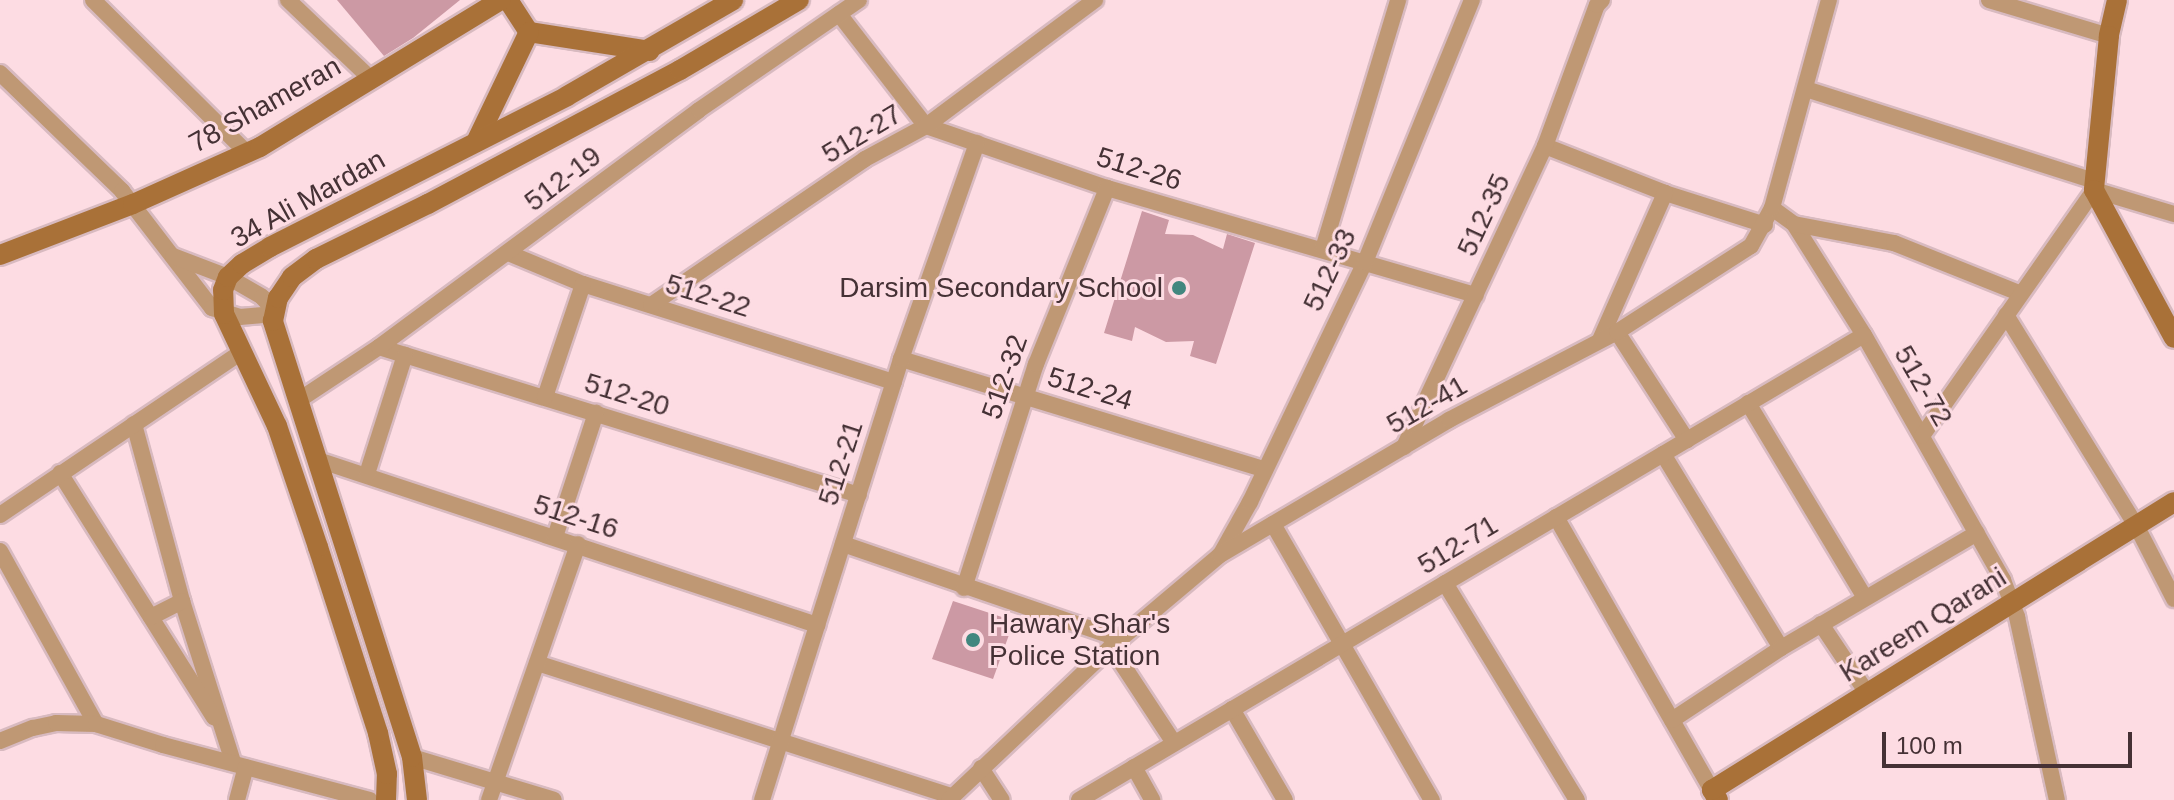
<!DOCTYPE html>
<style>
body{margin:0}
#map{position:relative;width:2174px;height:800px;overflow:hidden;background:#fddce3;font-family:Helvetica,sans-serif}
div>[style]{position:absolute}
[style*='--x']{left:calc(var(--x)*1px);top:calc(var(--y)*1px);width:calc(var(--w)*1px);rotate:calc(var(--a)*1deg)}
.building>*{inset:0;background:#cc99a4}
.roads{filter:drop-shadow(2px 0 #d8bac0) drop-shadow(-2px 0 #d8bac0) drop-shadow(0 2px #d8bac0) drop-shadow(0 -2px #d8bac0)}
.street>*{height:16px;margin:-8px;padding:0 8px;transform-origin:8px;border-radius:8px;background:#bf9874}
.secondary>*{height:20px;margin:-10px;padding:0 10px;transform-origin:10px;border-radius:10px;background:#a97138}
.dots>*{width:22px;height:22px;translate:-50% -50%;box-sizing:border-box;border:4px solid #fddce3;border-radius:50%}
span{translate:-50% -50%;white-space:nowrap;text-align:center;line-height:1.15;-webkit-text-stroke:6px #fddce3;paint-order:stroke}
.street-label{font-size:28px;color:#453135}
.poi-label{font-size:28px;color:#453135}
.right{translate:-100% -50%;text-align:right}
.left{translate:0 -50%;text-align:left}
.scale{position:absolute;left:1882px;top:732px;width:250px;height:36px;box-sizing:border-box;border:4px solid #453135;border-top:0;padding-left:10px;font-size:24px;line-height:28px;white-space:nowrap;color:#453135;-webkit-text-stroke:6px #fddce3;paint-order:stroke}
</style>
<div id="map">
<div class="building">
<div style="clip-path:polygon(337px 0,460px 0,413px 38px,384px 56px)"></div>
<div style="clip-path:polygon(1142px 211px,1169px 220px,1165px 234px,1193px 235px,1223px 249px,1227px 234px,1255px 243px,1216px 364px,1190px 356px,1194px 341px,1166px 342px,1135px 327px,1132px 341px,1104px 333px)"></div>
<div style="clip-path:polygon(953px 601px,1014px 621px,993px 679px,932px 659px)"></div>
</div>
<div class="roads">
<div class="street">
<div style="--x:93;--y:0;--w:217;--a:44.8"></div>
<div style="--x:288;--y:0;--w:115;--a:43.6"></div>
<div style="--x:1989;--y:0;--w:125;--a:16.7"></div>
<div style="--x:839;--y:14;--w:142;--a:52.2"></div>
<div style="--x:926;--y:126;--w:191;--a:18.9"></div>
<div style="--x:1107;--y:188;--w:384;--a:16.2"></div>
<div style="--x:0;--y:73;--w:170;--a:44"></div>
<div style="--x:122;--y:191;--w:148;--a:52.4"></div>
<div style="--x:212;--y:308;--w:29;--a:18"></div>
<div style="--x:240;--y:317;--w:32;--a:-5"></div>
<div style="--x:1806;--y:89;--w:302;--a:17.7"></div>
<div style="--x:1545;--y:146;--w:129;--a:21.4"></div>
<div style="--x:1665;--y:193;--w:105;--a:17.7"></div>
<div style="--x:1772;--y:208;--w:27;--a:36"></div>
<div style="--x:1794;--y:224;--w:131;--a:57.8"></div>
<div style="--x:1864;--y:335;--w:282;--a:60.4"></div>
<div style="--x:2003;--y:580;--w:40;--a:69"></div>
<div style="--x:2017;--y:617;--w:187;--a:77.7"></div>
<div style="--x:1794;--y:224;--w:102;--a:10.8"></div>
<div style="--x:1894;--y:243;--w:135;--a:21.8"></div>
<div style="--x:1323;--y:249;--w:260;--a:-73.2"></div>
<div style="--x:508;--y:253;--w:81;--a:22.5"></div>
<div style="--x:583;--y:284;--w:326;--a:17.5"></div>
<div style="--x:173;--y:256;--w:59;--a:20.9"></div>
<div style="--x:228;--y:277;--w:39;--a:30"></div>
<div style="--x:262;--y:297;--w:16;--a:47"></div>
<div style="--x:651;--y:305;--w:259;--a:-34.3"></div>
<div style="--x:865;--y:159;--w:69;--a:-28.4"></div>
<div style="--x:926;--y:126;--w:211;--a:-36.7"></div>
<div style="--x:2006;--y:315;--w:249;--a:58.3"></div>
<div style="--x:2137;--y:527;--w:81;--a:62.8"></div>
<div style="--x:1617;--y:332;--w:129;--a:57.1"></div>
<div style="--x:1600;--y:340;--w:161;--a:-66.1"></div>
<div style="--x:379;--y:347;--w:502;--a:17.14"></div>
<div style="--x:901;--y:359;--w:379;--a:16.9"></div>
<div style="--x:545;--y:397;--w:119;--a:-71.4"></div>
<div style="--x:299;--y:400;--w:96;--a:-33.5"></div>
<div style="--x:379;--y:347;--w:398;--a:-36.5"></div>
<div style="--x:699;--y:110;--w:194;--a:-34.5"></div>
<div style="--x:1748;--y:403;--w:227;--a:59"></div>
<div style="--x:134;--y:424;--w:183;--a:74.8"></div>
<div style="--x:182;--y:601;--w:169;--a:72.4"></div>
<div style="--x:1922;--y:436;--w:300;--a:-55"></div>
<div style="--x:2094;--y:190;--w:84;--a:16.7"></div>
<div style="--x:1404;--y:447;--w:332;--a:-64.9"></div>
<div style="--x:1545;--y:146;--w:150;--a:-69.8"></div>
<div style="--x:1597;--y:5;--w:7;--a:-45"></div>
<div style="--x:1663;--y:454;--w:227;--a:58.7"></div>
<div style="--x:318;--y:460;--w:526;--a:18.3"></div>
<div style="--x:60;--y:473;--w:289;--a:57.8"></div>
<div style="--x:367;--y:474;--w:125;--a:-72.3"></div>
<div style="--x:0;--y:515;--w:292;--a:-34"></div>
<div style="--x:1556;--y:517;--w:314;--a:60.3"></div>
<div style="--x:1273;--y:524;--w:319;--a:60.1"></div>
<div style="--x:555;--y:537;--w:131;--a:-71.7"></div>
<div style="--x:843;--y:544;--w:294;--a:18.9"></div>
<div style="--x:0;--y:551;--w:198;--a:61"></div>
<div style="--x:1222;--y:552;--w:57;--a:-60.8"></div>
<div style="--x:1250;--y:502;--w:266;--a:-64.4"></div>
<div style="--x:1365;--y:262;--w:283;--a:-67.8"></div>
<div style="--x:1445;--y:583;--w:254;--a:58.7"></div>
<div style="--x:964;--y:588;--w:235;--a:-72.2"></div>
<div style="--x:1036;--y:364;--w:190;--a:-68"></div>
<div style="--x:151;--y:617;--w:35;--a:-27"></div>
<div style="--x:1821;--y:624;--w:83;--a:56.3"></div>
<div style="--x:1111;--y:647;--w:115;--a:56.7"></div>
<div style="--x:537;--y:663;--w:436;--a:17.8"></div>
<div style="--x:1232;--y:709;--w:105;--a:59.8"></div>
<div style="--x:1672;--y:720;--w:131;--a:-33.4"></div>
<div style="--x:1781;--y:648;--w:227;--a:-30.4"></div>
<div style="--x:0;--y:741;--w:35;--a:-22"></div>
<div style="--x:33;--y:728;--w:24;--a:-12"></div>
<div style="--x:56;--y:723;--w:40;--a:1.4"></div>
<div style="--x:96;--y:724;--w:70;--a:17.4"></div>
<div style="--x:163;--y:745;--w:214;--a:14.9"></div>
<div style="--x:412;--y:757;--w:148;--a:16.8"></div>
<div style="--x:1134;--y:767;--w:38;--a:61"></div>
<div style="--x:981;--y:768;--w:38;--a:57"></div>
<div style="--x:237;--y:800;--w:34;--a:-75"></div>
<div style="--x:489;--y:800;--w:271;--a:-70.8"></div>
<div style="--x:762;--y:800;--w:462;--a:-72.5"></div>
<div style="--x:901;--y:359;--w:229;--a:-70.6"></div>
<div style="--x:949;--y:800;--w:223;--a:-43.4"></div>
<div style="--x:1111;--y:647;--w:143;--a:-40.2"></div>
<div style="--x:1220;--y:555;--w:266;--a:-30.5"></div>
<div style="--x:1449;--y:420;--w:190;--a:-27.6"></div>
<div style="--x:1617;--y:332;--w:159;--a:-32.7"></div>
<div style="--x:1751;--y:246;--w:43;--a:-61.1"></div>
<div style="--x:1772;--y:208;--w:216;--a:-74.7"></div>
<div style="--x:1079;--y:800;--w:912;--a:-30.64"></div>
</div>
<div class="secondary">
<div style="--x:508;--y:0;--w:38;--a:57"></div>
<div style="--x:529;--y:32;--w:122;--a:8.9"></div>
<div style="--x:2117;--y:0;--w:37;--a:103"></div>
<div style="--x:2109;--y:36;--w:155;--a:95.6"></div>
<div style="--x:2094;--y:190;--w:168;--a:61.6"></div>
<div style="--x:476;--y:142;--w:122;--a:-64.3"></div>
<div style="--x:0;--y:255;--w:142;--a:-21"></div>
<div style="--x:133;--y:204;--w:139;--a:-24.2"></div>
<div style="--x:260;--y:147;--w:282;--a:-31.4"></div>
<div style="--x:386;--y:800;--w:26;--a:-88"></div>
<div style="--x:387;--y:774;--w:42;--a:-102.4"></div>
<div style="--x:378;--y:733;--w:195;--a:-107.9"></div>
<div style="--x:318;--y:547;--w:128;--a:-108.7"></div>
<div style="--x:277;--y:426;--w:124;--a:-115.3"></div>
<div style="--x:224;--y:314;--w:24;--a:-92"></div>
<div style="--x:223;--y:290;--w:14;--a:-69"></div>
<div style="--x:228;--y:277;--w:19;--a:-43"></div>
<div style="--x:242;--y:264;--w:33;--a:-31"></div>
<div style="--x:270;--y:247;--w:333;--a:-26.9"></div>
<div style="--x:567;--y:96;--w:192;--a:-30"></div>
<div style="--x:417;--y:800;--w:43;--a:-96.6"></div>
<div style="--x:412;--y:757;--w:458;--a:-107.7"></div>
<div style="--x:273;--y:321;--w:24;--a:-78"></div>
<div style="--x:278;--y:298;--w:25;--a:-56"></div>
<div style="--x:292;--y:277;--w:30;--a:-37"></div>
<div style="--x:316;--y:259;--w:125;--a:-26.2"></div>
<div style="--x:428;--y:204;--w:285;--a:-28"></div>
<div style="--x:680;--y:70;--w:138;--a:-30.5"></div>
<div style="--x:1718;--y:800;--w:12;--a:-121"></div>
<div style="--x:1712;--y:790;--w:544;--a:-31.94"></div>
</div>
</div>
<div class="dots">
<div style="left:1179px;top:288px;background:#42877f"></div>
<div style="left:973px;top:640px;background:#42877f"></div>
</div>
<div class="street-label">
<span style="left:265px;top:105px;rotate:-29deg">78 Shameran</span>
<span style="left:862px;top:134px;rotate:-31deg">512-27</span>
<span style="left:1139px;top:169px;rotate:17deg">512-26</span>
<span style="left:563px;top:179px;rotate:-37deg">512-19</span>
<span style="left:308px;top:199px;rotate:-29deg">34 Ali Mardan</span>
<span style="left:1484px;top:215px;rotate:-65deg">512-35</span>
<span style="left:1330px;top:270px;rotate:-65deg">512-33</span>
<span style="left:708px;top:296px;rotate:17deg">512-22</span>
<span style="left:1005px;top:377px;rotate:-71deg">512-32</span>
<span style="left:1923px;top:386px;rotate:60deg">512-72</span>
<span style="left:1090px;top:389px;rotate:17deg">512-24</span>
<span style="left:627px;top:395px;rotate:17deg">512-20</span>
<span style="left:1427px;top:405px;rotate:-30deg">512-41</span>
<span style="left:841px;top:463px;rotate:-72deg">512-21</span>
<span style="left:576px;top:517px;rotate:18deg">512-16</span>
<span style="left:1458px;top:545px;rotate:-31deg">512-71</span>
<span style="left:1923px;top:625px;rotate:-32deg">Kareem Qarani</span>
</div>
<div class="poi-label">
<span class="right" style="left:1163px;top:288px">Darsim Secondary School</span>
<span class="left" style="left:989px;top:640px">Hawary Shar's<br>Police Station</span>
</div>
<div class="scale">100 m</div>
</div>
